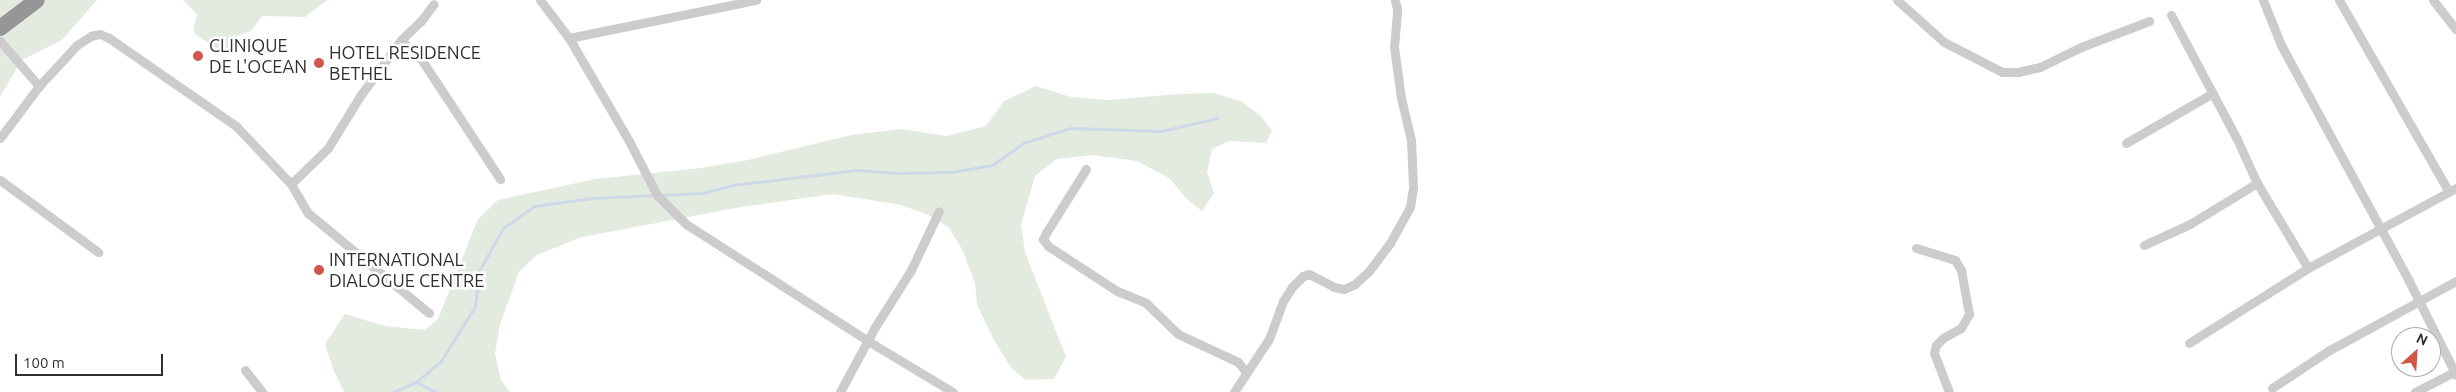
<!DOCTYPE html>
<style>
body{margin:0}
#map{position:relative;width:2456px;height:392px;overflow:hidden;background:#fff;font-family:Ubuntu,sans-serif}
div>[style]{position:absolute}
[style*='--x']{left:calc(var(--x)*1px);top:calc(var(--y)*1px);width:calc(var(--w)*1px);rotate:calc(var(--a)*1deg)}
.green>*{inset:0;background:#e3eadf}
.stream>*{height:3px;margin:-1.5px;padding:0 1.5px;transform-origin:1.5px;border-radius:1.5px;background:#cdd9e7}
.street>*{height:9px;margin:-4.5px;padding:0 4.5px;transform-origin:4.5px;border-radius:4.5px;background:#ccc}
.highway>*{height:16px;margin:-8px;padding:0 8px;transform-origin:8px;border-radius:8px;background:#969696}
.dots>*{width:14px;height:14px;translate:-50% -50%;box-sizing:border-box;border:2px solid #fff;border-radius:50%}
span{translate:-50% -50%;white-space:nowrap;text-align:center;line-height:1.15;-webkit-text-stroke:5px #fff;paint-order:stroke}
.poi-label{font-size:18px;color:#2f2f2f}
.left{translate:0 -50%;text-align:left}
.north{position:absolute;left:2391px;top:327px;width:50px;height:50px;box-sizing:border-box;background:#fff;border:1px solid #acacac;border-radius:50%;rotate:26deg;font-size:14px;font-weight:700;line-height:20px;text-align:center;color:#2f2f2f}
.north::after{content:'';display:block;margin:auto;width:18px;height:22px;background:#cf5648;clip-path:polygon(50% 0,100% 100%,50% 72%,0 100%)}
.scale{position:absolute;left:15px;top:354px;width:148px;height:22px;box-sizing:border-box;border:2px solid #2f2f2f;border-top:0;padding-left:6px;font-size:15px;line-height:18px;white-space:nowrap;color:#2f2f2f;-webkit-text-stroke:4px #fff;paint-order:stroke}
</style>
<div id="map">
<div class="green">
<div style="clip-path:polygon(0 0,97px 0,62px 40px,22px 60px,0 97px)"></div>
<div style="clip-path:polygon(183px 0,327px 0,305px 17px,262px 16px,251px 31px,234px 37px,230px 54px,225px 54px,195px 34px,193px 30px,197px 14px)"></div>
<div style="clip-path:polygon(1036px 86px,1071px 97px,1108px 100px,1179px 94px,1214px 93px,1242px 102px,1261px 116px,1272px 131px,1266px 143px,1230px 141px,1212px 149px,1207px 172px,1214px 193px,1202px 211px,1187px 199px,1169px 178px,1137px 161px,1092px 155px,1057px 159px,1035px 176px,1021px 225px,1025px 252px,1066px 357px,1054px 379px,1026px 380px,1011px 368px,994px 340px,977px 305px,975px 283px,963px 251px,949px 228px,931px 216px,901px 205px,833px 194px,741px 207px,582px 237px,537px 255px,519px 272px,500px 324px,495px 354px,501px 380px,510px 392px,344px 392px,333px 369px,325px 344px,345px 314px,385px 326px,425px 330px,438px 319px,478px 219px,498px 200px,595px 179px,700px 168px,748px 160px,851px 135px,902px 129px,947px 136px,986px 126px,1004px 101px)"></div>
</div>
<div class="stream">
<div style="--x:416;--y:382;--w:33;--a:-40"></div>
<div style="--x:441;--y:361;--w:65;--a:-58.3"></div>
<div style="--x:475;--y:306;--w:35;--a:-83"></div>
<div style="--x:479;--y:271;--w:49;--a:-60.8"></div>
<div style="--x:503;--y:228;--w:39;--a:-35"></div>
<div style="--x:535;--y:206;--w:57;--a:-8.1"></div>
<div style="--x:591;--y:198;--w:112;--a:-2.6"></div>
<div style="--x:703;--y:193;--w:30;--a:-15"></div>
<div style="--x:732;--y:185;--w:126;--a:-6.8"></div>
<div style="--x:857;--y:170;--w:39;--a:4"></div>
<div style="--x:896;--y:173;--w:55;--a:-1"></div>
<div style="--x:951;--y:172;--w:42;--a:-9.7"></div>
<div style="--x:992;--y:165;--w:38;--a:-35"></div>
<div style="--x:1023;--y:143;--w:49;--a:-17.7"></div>
<div style="--x:1070;--y:128;--w:92;--a:1.9"></div>
<div style="--x:1162;--y:131;--w:57;--a:-13.3"></div>
<div style="--x:393;--y:392;--w:25;--a:-23"></div>
<div style="--x:416;--y:382;--w:22;--a:27"></div>
</div>
<div class="street">
<div style="--x:540;--y:0;--w:48;--a:52.7"></div>
<div style="--x:569;--y:38;--w:119;--a:59.8"></div>
<div style="--x:629;--y:141;--w:61;--a:62.6"></div>
<div style="--x:657;--y:195;--w:41;--a:45"></div>
<div style="--x:686;--y:224;--w:216;--a:32.7"></div>
<div style="--x:868;--y:341;--w:99;--a:31"></div>
<div style="--x:1897;--y:0;--w:63;--a:41.8"></div>
<div style="--x:1944;--y:42;--w:65;--a:27.3"></div>
<div style="--x:2002;--y:72;--w:16;--a:0"></div>
<div style="--x:2018;--y:72;--w:23;--a:-13"></div>
<div style="--x:2040;--y:67;--w:46;--a:-26"></div>
<div style="--x:2081;--y:47;--w:73;--a:-20.9"></div>
<div style="--x:2263;--y:0;--w:48;--a:68.2"></div>
<div style="--x:2281;--y:45;--w:268;--a:61.5"></div>
<div style="--x:2409;--y:281;--w:105;--a:63.4"></div>
<div style="--x:2339;--y:0;--w:221;--a:60.2"></div>
<div style="--x:2433;--y:0;--w:37;--a:52"></div>
<div style="--x:2171;--y:15;--w:138;--a:62"></div>
<div style="--x:2236;--y:137;--w:51;--a:65.5"></div>
<div style="--x:2257;--y:183;--w:99;--a:59"></div>
<div style="--x:569;--y:38;--w:191;--a:-11.5"></div>
<div style="--x:401;--y:40;--w:28;--a:44"></div>
<div style="--x:421;--y:59;--w:144;--a:56.6"></div>
<div style="--x:0;--y:41;--w:60;--a:49.1"></div>
<div style="--x:39;--y:86;--w:56;--a:-47.2"></div>
<div style="--x:77;--y:45;--w:17;--a:-33"></div>
<div style="--x:91;--y:36;--w:9;--a:-13"></div>
<div style="--x:100;--y:34;--w:10;--a:24"></div>
<div style="--x:109;--y:38;--w:155;--a:34.7"></div>
<div style="--x:236;--y:126;--w:80;--a:46.5"></div>
<div style="--x:291;--y:184;--w:52;--a:-44.2"></div>
<div style="--x:328;--y:148;--w:61;--a:-58.4"></div>
<div style="--x:360;--y:96;--w:69;--a:-53.8"></div>
<div style="--x:401;--y:40;--w:28;--a:-44"></div>
<div style="--x:421;--y:21;--w:21;--a:-53"></div>
<div style="--x:0;--y:138;--w:65;--a:-53.1"></div>
<div style="--x:2126;--y:143;--w:100;--a:-29.9"></div>
<div style="--x:1086;--y:169;--w:75;--a:122"></div>
<div style="--x:1046;--y:233;--w:7;--a:117"></div>
<div style="--x:1043;--y:239;--w:9;--a:54"></div>
<div style="--x:1048;--y:246;--w:82;--a:33.1"></div>
<div style="--x:1117;--y:291;--w:31;--a:22"></div>
<div style="--x:1146;--y:303;--w:45;--a:44.1"></div>
<div style="--x:1178;--y:334;--w:66;--a:25"></div>
<div style="--x:1238;--y:362;--w:13;--a:51"></div>
<div style="--x:0;--y:180;--w:122;--a:36.3"></div>
<div style="--x:291;--y:184;--w:34;--a:60"></div>
<div style="--x:308;--y:213;--w:157;--a:39.6"></div>
<div style="--x:2144;--y:245;--w:51;--a:-24.5"></div>
<div style="--x:2190;--y:224;--w:79;--a:-31.5"></div>
<div style="--x:1916;--y:248;--w:41;--a:17.1"></div>
<div style="--x:1955;--y:260;--w:12;--a:59"></div>
<div style="--x:1961;--y:270;--w:45;--a:79.7"></div>
<div style="--x:1969;--y:314;--w:16;--a:120"></div>
<div style="--x:1961;--y:328;--w:21;--a:151"></div>
<div style="--x:1943;--y:338;--w:10;--a:135"></div>
<div style="--x:1936;--y:345;--w:8;--a:104"></div>
<div style="--x:1934;--y:353;--w:42;--a:69"></div>
<div style="--x:2189;--y:343;--w:141;--a:-32.2"></div>
<div style="--x:2308;--y:268;--w:168;--a:-28.4"></div>
<div style="--x:245;--y:370;--w:28;--a:52"></div>
<div style="--x:2272;--y:388;--w:67;--a:-33.5"></div>
<div style="--x:2328;--y:351;--w:146;--a:-28.7"></div>
<div style="--x:840;--y:392;--w:74;--a:-61.7"></div>
<div style="--x:875;--y:327;--w:67;--a:-57.7"></div>
<div style="--x:911;--y:270;--w:65;--a:-64.6"></div>
<div style="--x:1234;--y:392;--w:64;--a:-56.6"></div>
<div style="--x:1269;--y:339;--w:40;--a:-69.8"></div>
<div style="--x:1283;--y:301;--w:17;--a:-57"></div>
<div style="--x:1292;--y:287;--w:16;--a:-45"></div>
<div style="--x:1303;--y:276;--w:6;--a:-18"></div>
<div style="--x:1309;--y:274;--w:28;--a:27"></div>
<div style="--x:1334;--y:287;--w:10;--a:11"></div>
<div style="--x:1344;--y:289;--w:12;--a:-24"></div>
<div style="--x:1355;--y:284;--w:19;--a:-43"></div>
<div style="--x:1369;--y:271;--w:35;--a:-53"></div>
<div style="--x:1390;--y:243;--w:41;--a:-60.9"></div>
<div style="--x:1410;--y:207;--w:20;--a:-81"></div>
<div style="--x:1413;--y:187;--w:47;--a:-92.4"></div>
<div style="--x:1411;--y:140;--w:43;--a:-103.4"></div>
<div style="--x:1401;--y:98;--w:51;--a:-97.8"></div>
<div style="--x:1394;--y:47;--w:38;--a:-85"></div>
<div style="--x:1397;--y:9;--w:9;--a:-103"></div>
<div style="--x:2415;--y:392;--w:46;--a:-27.1"></div>
</div>
<div class="highway">
<div style="--x:0;--y:28;--w:46;--a:-37.1"></div>
</div>
<div class="dots">
<div style="left:198px;top:56px;background:#cf5648"></div>
<div style="left:319px;top:63px;background:#cf5648"></div>
<div style="left:319px;top:270px;background:#cf5648"></div>
</div>
<div class="poi-label">
<span class="left" style="left:209px;top:56px">CLINIQUE<br>DE L'OCEAN</span>
<span class="left" style="left:329px;top:63px">HOTEL RESIDENCE<br>BETHEL</span>
<span class="left" style="left:329px;top:270px">INTERNATIONAL<br>DIALOGUE CENTRE</span>
</div>
<div class="north">N</div>
<div class="scale">100 m</div>
</div>
